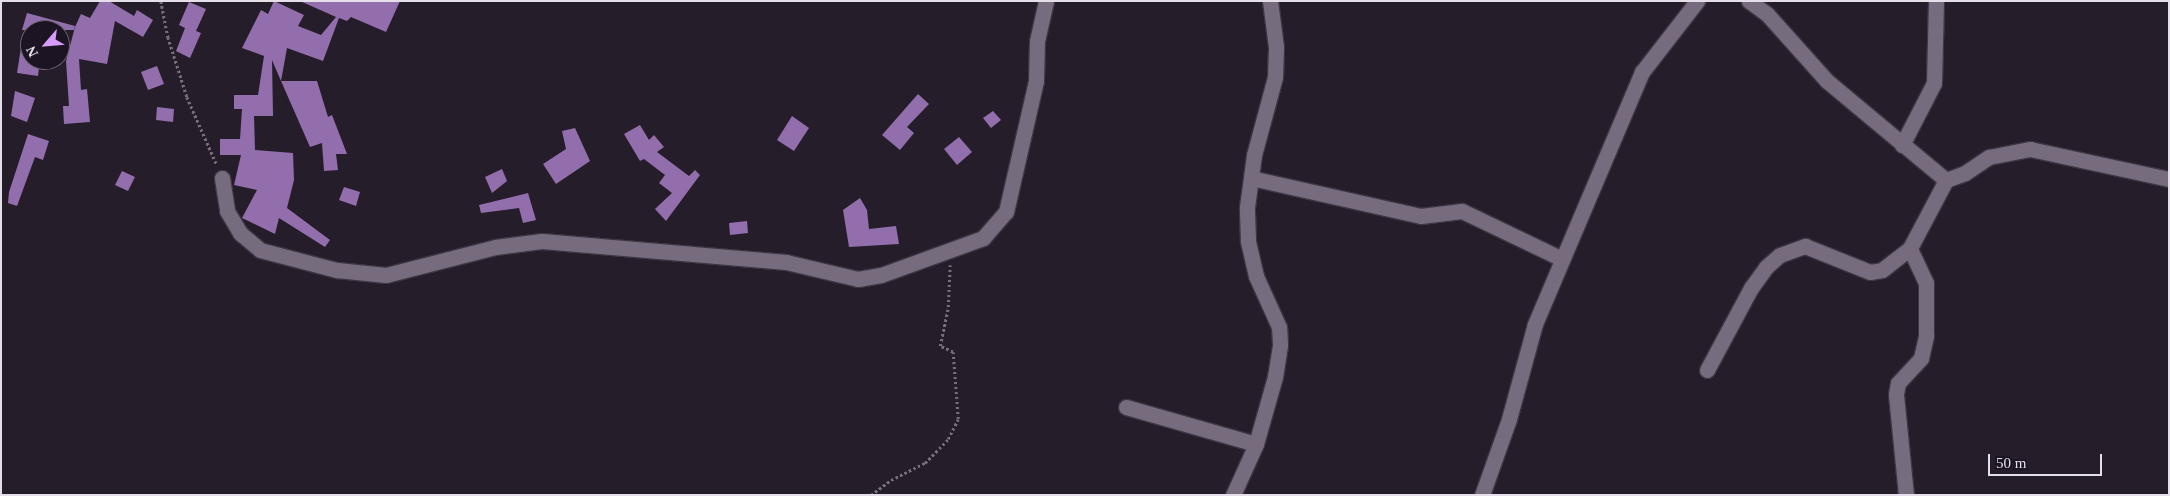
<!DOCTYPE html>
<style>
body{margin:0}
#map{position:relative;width:2170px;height:496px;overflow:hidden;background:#261d2b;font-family:"Times New Roman",serif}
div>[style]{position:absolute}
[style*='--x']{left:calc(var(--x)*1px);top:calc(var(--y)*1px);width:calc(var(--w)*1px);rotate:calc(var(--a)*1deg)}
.building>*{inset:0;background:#936eac}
.path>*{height:2.5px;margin-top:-1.25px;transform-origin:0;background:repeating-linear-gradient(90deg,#776f7b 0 2.5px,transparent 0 5px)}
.roads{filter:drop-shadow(1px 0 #3e3743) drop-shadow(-1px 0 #3e3743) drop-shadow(0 1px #3e3743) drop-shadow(0 -1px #3e3743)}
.street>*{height:15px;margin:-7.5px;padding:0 7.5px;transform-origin:7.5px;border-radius:7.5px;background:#766c7e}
span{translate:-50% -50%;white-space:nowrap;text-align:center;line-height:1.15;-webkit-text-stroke:4px #1c1422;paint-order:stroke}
.frame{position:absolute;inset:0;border:2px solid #e4dfe8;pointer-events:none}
.north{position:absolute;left:20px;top:20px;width:50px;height:50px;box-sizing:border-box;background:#1c1422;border:1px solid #6c6571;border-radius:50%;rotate:243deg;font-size:14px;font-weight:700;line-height:20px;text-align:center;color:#e4dfe8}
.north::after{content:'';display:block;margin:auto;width:18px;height:22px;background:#d59cfb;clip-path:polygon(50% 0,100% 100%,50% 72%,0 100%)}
.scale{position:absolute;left:1988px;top:454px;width:114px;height:22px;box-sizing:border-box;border:2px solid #e4dfe8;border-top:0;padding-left:6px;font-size:15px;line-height:18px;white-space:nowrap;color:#e4dfe8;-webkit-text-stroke:4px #1c1422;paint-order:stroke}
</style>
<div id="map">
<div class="building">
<div style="clip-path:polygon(100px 1px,109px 1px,134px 16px,137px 10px,153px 20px,143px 37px,115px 21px,107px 64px,79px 59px,81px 90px,87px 89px,90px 122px,64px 124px,63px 106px,69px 106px,66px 61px,75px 27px,81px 14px,90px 18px)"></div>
<div style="clip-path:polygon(274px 1px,304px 15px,298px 26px,321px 35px,336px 17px,300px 1px,400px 1px,386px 32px,351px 17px,347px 21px,339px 18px,323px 61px,287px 48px,281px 81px,272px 60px,273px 116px,254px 116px,255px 150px,293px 153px,294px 180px,287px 208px,330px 240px,325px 247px,279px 218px,275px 234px,242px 218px,257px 190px,234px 185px,241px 155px,220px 155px,220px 139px,240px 139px,242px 109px,234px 109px,234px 95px,258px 95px,264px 56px,242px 48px,261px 10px,268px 14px)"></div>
<div style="clip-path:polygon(189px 2px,206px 9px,196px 31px,201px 33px,190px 58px,176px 51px,185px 28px,179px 25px)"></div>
<div style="clip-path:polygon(27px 13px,75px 26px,74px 30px,22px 30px)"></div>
<div style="clip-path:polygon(23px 35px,30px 35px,30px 60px,40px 60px,38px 76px,17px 73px)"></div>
<div style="clip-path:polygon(157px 66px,164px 84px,148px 90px,141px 72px)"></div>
<div style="clip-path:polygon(281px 81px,317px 81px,328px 117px,332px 115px,347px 154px,336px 154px,338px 170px,324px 171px,322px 143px,310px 147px)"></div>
<div style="clip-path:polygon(15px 91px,35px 98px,27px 122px,11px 116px)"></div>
<div style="clip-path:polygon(918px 94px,929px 104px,907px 127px,914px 133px,900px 150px,882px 135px)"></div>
<div style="clip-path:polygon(157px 107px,174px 109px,173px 122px,156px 120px)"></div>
<div style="clip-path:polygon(993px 111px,1001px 120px,991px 128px,983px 118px)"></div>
<div style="clip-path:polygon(792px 116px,809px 128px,794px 151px,777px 140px)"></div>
<div style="clip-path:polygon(640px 125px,649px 140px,654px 135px,664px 147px,657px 152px,689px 176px,695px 170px,700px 175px,666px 221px,655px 209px,672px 193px,659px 183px,665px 175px,644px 159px,640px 161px,624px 134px)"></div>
<div style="clip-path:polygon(575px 128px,590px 161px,556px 184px,543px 164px,566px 149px,562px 131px)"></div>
<div style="clip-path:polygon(28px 134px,49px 141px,43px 160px,35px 157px,17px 206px,8px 203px,9px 192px)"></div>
<div style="clip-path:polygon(959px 137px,972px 152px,957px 165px,944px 149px)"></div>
<div style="clip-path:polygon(502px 169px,507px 181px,492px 193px,485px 177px)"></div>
<div style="clip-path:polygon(122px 171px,135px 177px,128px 191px,115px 185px)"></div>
<div style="clip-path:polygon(344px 187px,360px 192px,356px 206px,339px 200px)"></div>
<div style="clip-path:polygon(528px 193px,536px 220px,523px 223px,519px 208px,481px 213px,479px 205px)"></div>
<div style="clip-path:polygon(860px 198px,867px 210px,869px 229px,896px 226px,899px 244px,849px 247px,843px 210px)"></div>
<div style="clip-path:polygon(747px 221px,748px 233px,730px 235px,729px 223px)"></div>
</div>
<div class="path">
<div style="--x:161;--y:1;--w:37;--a:79"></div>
<div style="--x:168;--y:37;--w:63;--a:72.4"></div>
<div style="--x:187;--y:97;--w:74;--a:66.2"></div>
<div style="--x:871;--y:495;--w:25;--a:-37"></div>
<div style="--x:891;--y:480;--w:38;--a:-27"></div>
<div style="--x:925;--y:463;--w:33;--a:-46"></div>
<div style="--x:948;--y:439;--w:22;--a:-63"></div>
<div style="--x:958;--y:419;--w:67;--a:-94.3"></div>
<div style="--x:953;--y:352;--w:14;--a:-155"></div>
<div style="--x:940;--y:346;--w:40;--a:-78"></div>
<div style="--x:948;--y:307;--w:42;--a:-87.3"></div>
</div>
<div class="roads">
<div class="street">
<div style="--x:1749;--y:1;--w:22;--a:36"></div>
<div style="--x:1767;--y:14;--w:90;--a:48.2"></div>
<div style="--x:1827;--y:81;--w:155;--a:39.8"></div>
<div style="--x:1902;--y:145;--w:70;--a:-62.7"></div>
<div style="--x:1934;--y:83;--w:82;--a:-88.6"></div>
<div style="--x:222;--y:178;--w:33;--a:81"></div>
<div style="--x:227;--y:211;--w:26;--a:59"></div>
<div style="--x:240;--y:233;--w:26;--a:40"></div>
<div style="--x:260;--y:250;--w:80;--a:14.6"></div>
<div style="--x:337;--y:270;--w:49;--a:5.8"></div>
<div style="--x:386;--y:275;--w:113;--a:-14.4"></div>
<div style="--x:495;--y:247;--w:47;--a:-7.3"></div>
<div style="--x:542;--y:241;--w:245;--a:4.9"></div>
<div style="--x:786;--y:262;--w:74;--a:13.3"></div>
<div style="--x:858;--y:279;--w:23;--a:-10"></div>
<div style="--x:881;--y:275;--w:109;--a:-19.9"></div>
<div style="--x:983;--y:238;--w:35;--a:-49"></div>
<div style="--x:1006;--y:212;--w:134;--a:-77.1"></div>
<div style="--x:1036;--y:81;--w:40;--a:-88.6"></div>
<div style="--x:1037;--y:41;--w:41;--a:-77.3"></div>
<div style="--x:1251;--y:178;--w:174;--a:12.6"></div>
<div style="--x:1421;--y:216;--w:41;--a:-7"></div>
<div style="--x:1462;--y:211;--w:111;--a:25.6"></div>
<div style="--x:1707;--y:370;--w:93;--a:-61.8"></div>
<div style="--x:1751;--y:288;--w:26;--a:-54"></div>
<div style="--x:1766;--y:267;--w:18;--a:-41"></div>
<div style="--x:1780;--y:255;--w:27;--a:-20"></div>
<div style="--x:1805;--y:246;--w:70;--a:21.8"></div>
<div style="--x:1870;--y:272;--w:12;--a:-9"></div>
<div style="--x:1882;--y:270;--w:36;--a:-38"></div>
<div style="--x:1910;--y:248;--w:77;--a:-62.1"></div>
<div style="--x:1946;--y:180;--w:20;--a:-20"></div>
<div style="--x:1965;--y:173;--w:29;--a:-34"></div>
<div style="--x:1989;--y:157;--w:42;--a:-11"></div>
<div style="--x:2030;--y:149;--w:142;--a:12.2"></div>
<div style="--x:1126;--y:407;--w:135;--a:15.9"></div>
<div style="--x:1233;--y:495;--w:56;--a:-65.7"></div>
<div style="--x:1256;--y:444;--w:70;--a:-74.2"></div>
<div style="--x:1275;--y:377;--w:33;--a:-81"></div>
<div style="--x:1280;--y:344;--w:17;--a:-93"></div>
<div style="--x:1279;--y:327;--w:56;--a:-114.3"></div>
<div style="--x:1256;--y:276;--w:37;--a:-103"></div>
<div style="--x:1248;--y:240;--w:33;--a:-92"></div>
<div style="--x:1247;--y:207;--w:52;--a:-82.3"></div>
<div style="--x:1254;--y:155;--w:81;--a:-74.9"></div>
<div style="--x:1275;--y:77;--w:30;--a:-88"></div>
<div style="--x:1276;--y:47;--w:46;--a:-97.4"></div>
<div style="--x:1482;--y:495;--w:81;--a:-70.4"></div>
<div style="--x:1509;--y:419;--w:98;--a:-74.7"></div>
<div style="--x:1535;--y:324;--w:274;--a:-67"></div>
<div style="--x:1642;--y:72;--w:90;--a:-52.2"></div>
<div style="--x:1906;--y:495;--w:101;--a:-95.7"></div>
<div style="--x:1896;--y:394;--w:11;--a:-80"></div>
<div style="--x:1898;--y:383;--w:34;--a:-47"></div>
<div style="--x:1921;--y:358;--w:23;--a:-77"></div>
<div style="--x:1926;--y:336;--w:53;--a:-90"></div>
<div style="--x:1926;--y:283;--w:38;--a:-115"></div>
</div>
</div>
<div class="frame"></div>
<div class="north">N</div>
<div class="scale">50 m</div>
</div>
